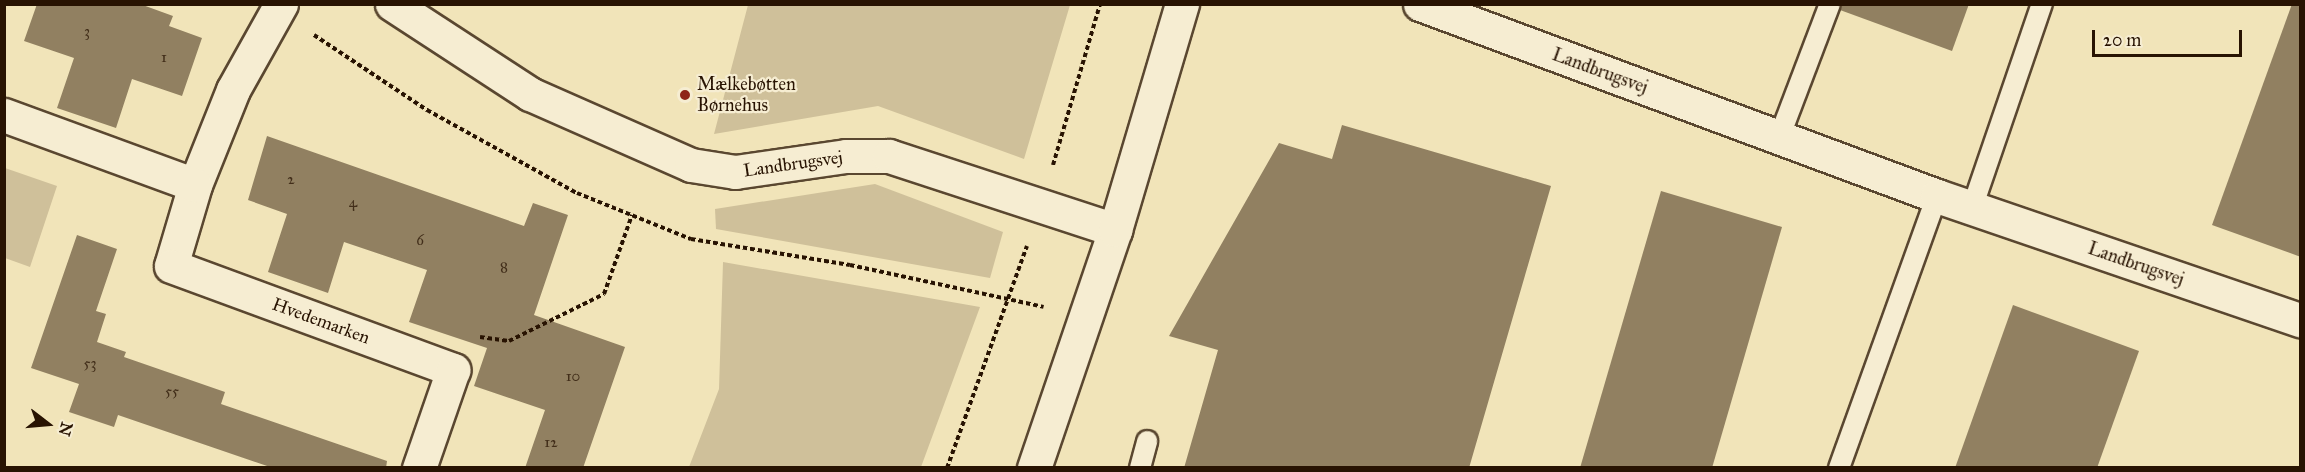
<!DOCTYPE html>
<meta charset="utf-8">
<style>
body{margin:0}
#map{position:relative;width:2305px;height:472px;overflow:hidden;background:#f1e4b9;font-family:"IM FELL Great Primer",serif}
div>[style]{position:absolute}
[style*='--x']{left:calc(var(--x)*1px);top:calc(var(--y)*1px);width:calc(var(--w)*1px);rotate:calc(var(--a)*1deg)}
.green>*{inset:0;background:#cfc09a}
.building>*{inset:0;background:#918061}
.path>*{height:4px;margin-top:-2px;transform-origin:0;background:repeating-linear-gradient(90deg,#281302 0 4.5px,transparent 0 7.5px)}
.roads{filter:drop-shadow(2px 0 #5a4730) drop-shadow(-2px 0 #5a4730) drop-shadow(0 2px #5a4730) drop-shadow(0 -2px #5a4730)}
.lane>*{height:20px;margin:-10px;padding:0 10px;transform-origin:10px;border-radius:10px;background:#f6edd2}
.street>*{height:33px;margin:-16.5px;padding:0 16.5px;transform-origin:16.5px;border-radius:16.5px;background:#f6edd2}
.secondary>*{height:33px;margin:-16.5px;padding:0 16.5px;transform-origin:16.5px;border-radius:16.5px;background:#f6edd2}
.dots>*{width:16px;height:16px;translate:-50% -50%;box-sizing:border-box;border:3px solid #f6edd2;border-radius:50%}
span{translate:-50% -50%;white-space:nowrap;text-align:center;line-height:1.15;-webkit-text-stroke:4.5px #f6edd2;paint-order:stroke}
.number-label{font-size:15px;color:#422e1a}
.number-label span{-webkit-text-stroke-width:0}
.street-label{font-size:18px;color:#281302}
.poi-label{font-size:18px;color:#281302}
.left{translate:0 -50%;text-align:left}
.frame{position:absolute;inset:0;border:6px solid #281302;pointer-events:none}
.north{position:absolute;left:18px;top:394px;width:60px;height:60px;-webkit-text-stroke:4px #f6edd2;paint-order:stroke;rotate:106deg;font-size:16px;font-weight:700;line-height:24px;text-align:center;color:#281302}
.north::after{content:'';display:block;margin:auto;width:21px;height:27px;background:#281302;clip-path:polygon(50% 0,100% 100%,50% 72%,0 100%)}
.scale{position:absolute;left:2092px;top:30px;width:150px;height:27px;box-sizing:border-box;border:3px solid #281302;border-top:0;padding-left:8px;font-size:18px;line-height:21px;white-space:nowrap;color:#281302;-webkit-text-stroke:4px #f6edd2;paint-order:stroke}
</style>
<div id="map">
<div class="green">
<div style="clip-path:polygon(748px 5px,748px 4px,1070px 5px,1024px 159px,878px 106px,714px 134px)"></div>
<div style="clip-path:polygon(5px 168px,57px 186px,30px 267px,5px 258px)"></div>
<div style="clip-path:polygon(875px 184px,1003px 232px,990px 278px,716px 229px,715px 209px)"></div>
<div style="clip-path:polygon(723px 262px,980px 307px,921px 467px,689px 467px,719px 389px)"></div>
</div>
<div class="building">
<div style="clip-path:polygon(37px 4px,140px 4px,173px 16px,169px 26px,202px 38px,182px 96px,132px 79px,116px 128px,57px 108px,74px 58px,24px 41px)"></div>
<div style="clip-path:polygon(1842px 4px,1969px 4px,1952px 51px,1840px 10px)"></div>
<div style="clip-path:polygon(2292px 4px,2301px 4px,2301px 257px,2212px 225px)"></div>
<div style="clip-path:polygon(1342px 125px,1551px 186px,1469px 468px,1184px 468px,1218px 350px,1169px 336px,1279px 143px,1332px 159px)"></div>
<div style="clip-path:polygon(267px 136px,524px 226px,533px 203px,568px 215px,534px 315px,625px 347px,583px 468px,525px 468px,545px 410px,474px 386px,487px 348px,409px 322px,427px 270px,344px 242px,328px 293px,268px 272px,287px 214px,248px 200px)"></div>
<div style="clip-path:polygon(1661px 191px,1782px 227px,1712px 468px,1580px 468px)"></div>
<div style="clip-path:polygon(77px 235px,117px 249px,96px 311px,106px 314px,97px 342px,126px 352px,124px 357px,225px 392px,221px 404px,387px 461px,386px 468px,273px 468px,118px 415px,114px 427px,69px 412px,79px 384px,31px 368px)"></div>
<div style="clip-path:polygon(2013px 305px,2139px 351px,2097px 468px,1955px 468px)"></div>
</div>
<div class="path">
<div style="--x:314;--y:35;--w:136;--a:33.6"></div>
<div style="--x:427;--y:110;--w:171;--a:29"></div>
<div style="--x:577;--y:193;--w:123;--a:22"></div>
<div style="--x:691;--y:239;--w:161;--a:9.3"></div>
<div style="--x:850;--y:265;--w:198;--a:12.2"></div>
<div style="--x:1053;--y:165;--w:168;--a:-73.7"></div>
<div style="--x:480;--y:337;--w:29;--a:8"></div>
<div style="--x:509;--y:341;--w:106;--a:-26.3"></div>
<div style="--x:604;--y:294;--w:84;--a:-70.5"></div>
<div style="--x:947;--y:468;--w:236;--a:-70.2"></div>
</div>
<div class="roads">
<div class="lane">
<div style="--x:1779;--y:138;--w:143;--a:-69.2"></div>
<div style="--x:1972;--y:208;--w:216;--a:-71.1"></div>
<div style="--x:1140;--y:468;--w:28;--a:-75"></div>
<div style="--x:1839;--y:468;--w:289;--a:-70.2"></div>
</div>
<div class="street">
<div style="--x:281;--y:4;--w:98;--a:119.2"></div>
<div style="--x:233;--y:90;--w:102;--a:111.8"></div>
<div style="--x:195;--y:185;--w:84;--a:106.5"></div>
<div style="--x:171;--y:266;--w:301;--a:20.2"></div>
<div style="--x:453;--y:370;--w:104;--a:109.1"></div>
<div style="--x:392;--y:4;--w:165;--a:33.1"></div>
<div style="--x:530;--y:94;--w:176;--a:23.8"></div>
<div style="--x:691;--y:165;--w:45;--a:9"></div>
<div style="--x:735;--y:172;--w:112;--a:-8.2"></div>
<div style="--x:846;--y:156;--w:43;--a:0"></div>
<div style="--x:889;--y:156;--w:238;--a:18.1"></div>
<div style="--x:1420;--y:4;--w:552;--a:20.37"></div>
<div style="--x:1937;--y:196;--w:384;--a:18.9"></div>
<div style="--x:4;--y:115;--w:203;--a:20.1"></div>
</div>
<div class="secondary">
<div style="--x:1034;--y:468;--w:251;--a:-71.2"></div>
<div style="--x:1115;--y:230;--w:236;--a:-73.5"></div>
</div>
</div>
<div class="dots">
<div style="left:685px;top:95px;background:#8f2418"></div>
</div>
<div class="number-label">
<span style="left:87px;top:32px">3</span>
<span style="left:164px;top:58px">1</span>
<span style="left:291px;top:180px">2</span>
<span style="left:353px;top:203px">4</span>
<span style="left:420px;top:241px">6</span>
<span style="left:504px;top:268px">8</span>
<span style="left:90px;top:364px">53</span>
<span style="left:573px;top:377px">10</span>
<span style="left:172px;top:392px">55</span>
<span style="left:551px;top:443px">12</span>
</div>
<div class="street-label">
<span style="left:1600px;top:71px;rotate:20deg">Landbrugsvej</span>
<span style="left:793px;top:164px;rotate:-8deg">Landbrugsvej</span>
<span style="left:2136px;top:264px;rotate:19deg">Landbrugsvej</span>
<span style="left:321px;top:321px;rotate:20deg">Hvedemarken</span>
</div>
<div class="poi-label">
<span class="left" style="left:697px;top:95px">Mælkebøtten<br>Børnehus</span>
</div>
<div class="frame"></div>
<div class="north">N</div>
<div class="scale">20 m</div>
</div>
